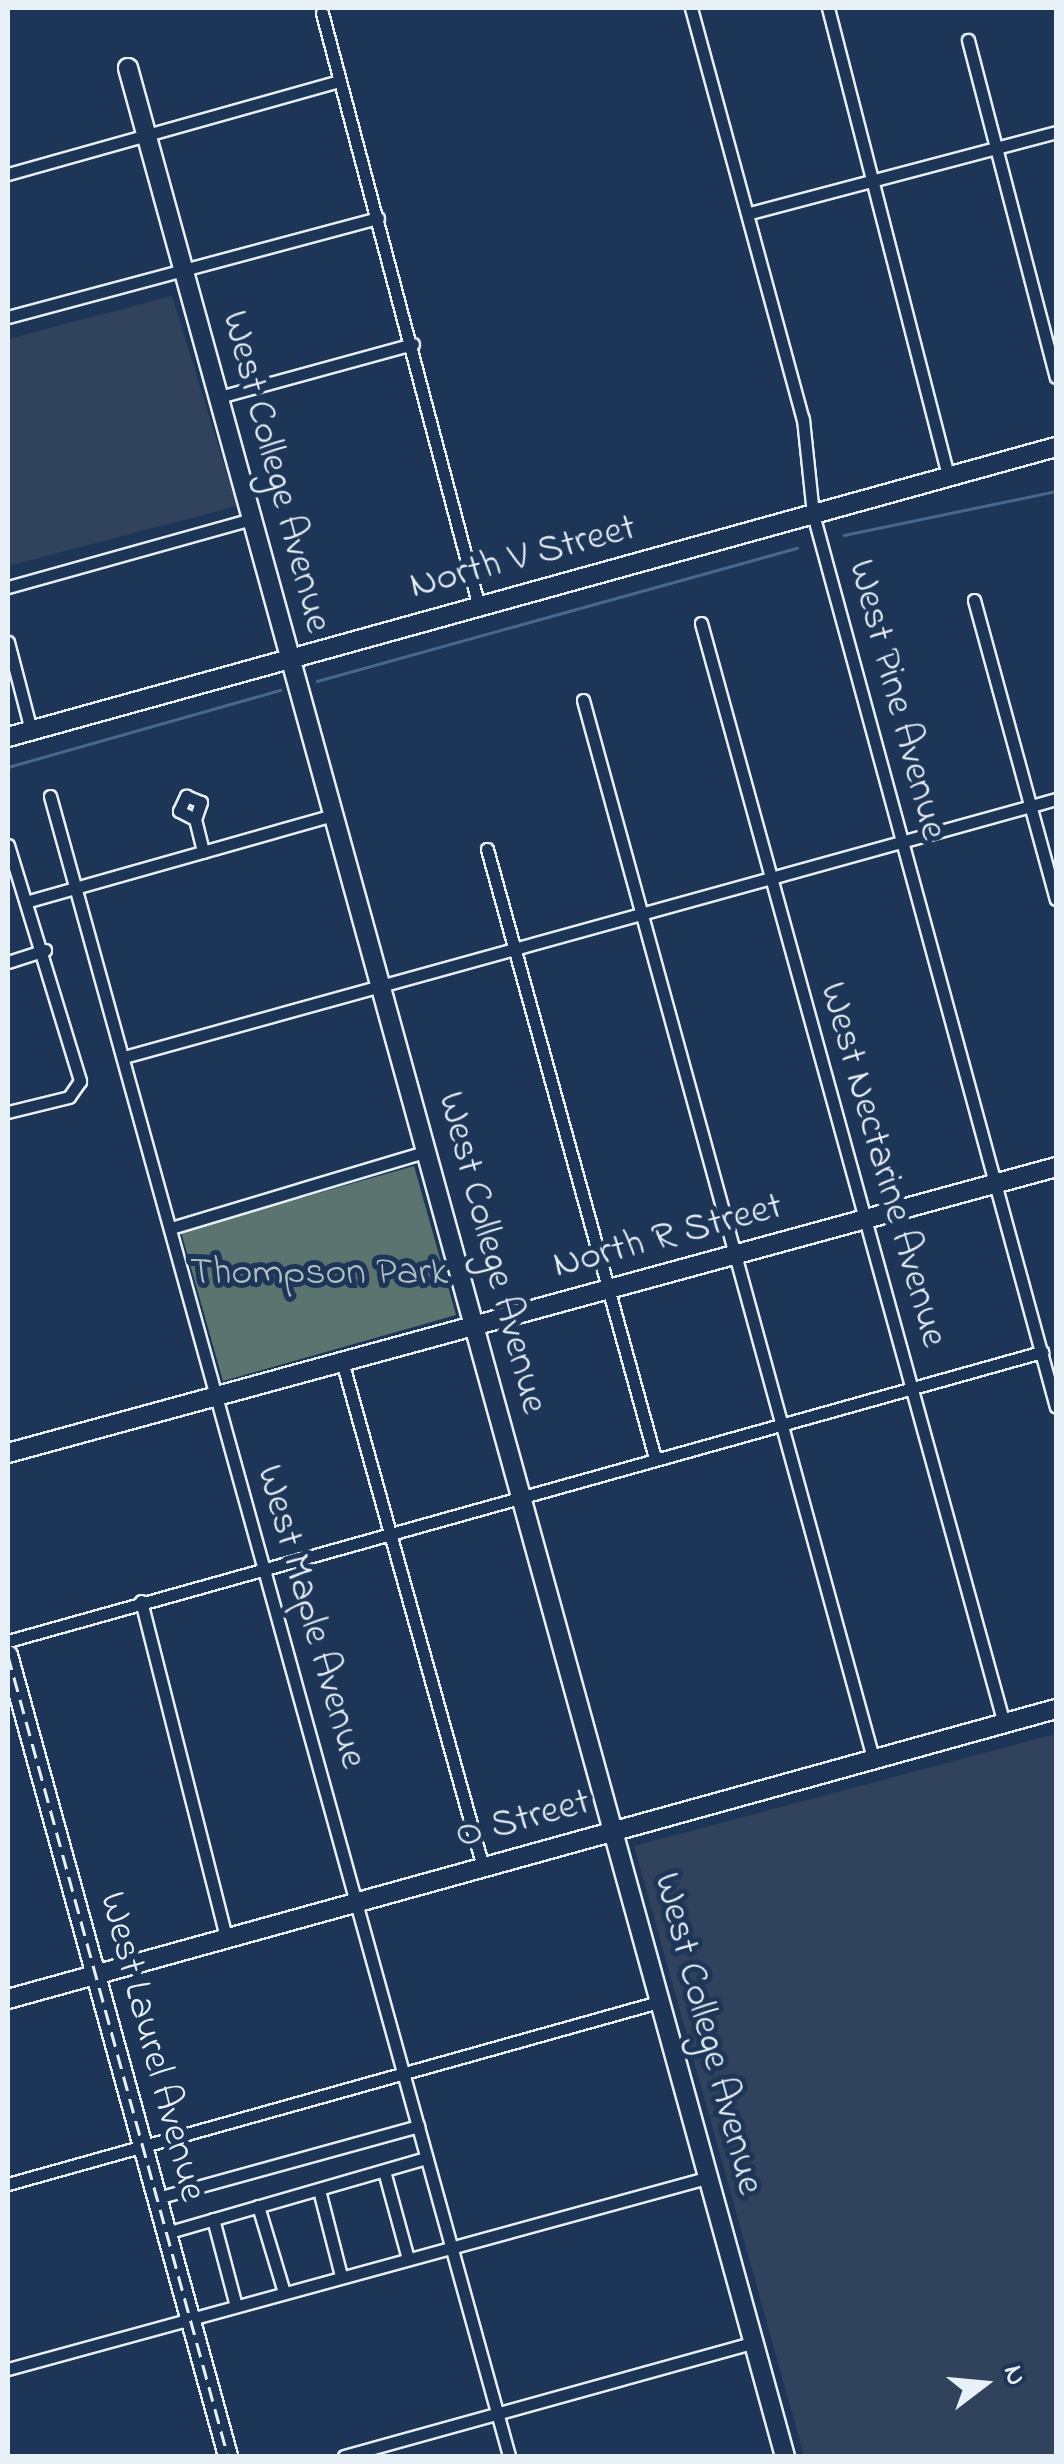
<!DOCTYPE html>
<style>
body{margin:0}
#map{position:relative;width:1064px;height:2464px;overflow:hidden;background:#1d3557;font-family:"Indie Flower",sans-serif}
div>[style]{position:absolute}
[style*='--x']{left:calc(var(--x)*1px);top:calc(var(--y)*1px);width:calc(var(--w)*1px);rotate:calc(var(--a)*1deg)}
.built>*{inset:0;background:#30425c}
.green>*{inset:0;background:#5b7470}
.stream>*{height:2.5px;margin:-1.25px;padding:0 1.25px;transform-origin:1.25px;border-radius:1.25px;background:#47678d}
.roads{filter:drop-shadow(2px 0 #e8f1f8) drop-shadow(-2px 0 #e8f1f8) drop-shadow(0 2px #e8f1f8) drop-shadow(0 -2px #e8f1f8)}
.street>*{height:11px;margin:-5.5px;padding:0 5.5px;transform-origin:5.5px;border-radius:5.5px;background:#1d3557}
.secondary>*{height:18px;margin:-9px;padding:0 9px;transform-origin:9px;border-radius:9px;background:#1d3557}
.rail>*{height:2.5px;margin-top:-1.25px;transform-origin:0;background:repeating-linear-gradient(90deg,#e8f1f8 0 15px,transparent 0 23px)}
span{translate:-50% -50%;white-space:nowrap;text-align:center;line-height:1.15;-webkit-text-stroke:10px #1d3557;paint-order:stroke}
.street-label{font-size:40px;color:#e8f1f8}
.park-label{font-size:40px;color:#b0bfc2}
.frame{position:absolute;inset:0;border:10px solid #e8f1f8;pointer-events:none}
.north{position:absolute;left:934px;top:2334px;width:100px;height:100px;-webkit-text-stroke:8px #1d3557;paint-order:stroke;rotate:74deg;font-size:28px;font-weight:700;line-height:40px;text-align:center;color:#e8f1f8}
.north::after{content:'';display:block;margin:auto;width:35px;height:45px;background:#e8f1f8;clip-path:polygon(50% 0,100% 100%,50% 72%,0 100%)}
</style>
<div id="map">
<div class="built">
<div style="clip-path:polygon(172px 296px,237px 506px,8px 566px,8px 339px)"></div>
<div style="clip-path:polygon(1056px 1734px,1056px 2456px,804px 2456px,634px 1846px)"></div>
</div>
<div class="green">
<div style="clip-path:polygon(414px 1166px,456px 1315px,223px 1381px,181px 1232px)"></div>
</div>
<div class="stream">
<div style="--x:844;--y:535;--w:217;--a:-11.7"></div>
<div style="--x:317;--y:681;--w:498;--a:-15.5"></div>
<div style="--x:8;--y:767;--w:283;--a:-15.8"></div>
</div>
<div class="roads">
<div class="street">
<div style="--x:691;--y:8;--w:426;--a:74.8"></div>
<div style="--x:803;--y:419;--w:96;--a:84"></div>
<div style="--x:813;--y:514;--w:925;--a:74.78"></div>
<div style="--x:828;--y:8;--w:484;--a:75.6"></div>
<div style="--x:322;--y:13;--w:614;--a:75.19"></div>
<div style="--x:968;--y:40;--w:348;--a:75.4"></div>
<div style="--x:8;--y:174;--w:344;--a:-15.7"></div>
<div style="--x:750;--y:213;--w:317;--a:-14.8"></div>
<div style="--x:8;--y:317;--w:383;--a:-15"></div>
<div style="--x:219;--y:397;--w:201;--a:-15.3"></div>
<div style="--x:8;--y:587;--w:253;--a:-15.6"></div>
<div style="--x:974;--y:600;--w:310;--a:74.7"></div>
<div style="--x:701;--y:623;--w:1142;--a:74.61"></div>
<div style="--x:8;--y:642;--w:91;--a:75.4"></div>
<div style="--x:583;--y:700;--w:1097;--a:74.67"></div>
<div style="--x:50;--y:796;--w:1722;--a:74.54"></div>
<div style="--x:195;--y:819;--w:18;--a:-153"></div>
<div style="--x:179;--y:811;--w:17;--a:-65"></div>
<div style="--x:186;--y:796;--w:16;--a:22"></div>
<div style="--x:201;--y:802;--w:18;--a:109"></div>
<div style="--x:195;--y:819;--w:34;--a:76"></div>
<div style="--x:8;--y:845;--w:247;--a:73"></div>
<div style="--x:80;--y:1081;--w:19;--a:125"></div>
<div style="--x:69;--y:1097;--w:63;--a:166.2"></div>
<div style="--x:487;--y:849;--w:632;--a:74.58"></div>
<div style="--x:29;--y:901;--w:316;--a:-15.8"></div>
<div style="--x:8;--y:962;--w:39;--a:-18"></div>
<div style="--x:124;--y:1057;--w:967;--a:-15.47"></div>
<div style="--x:171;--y:1228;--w:268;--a:-16.7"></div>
<div style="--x:342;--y:1361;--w:525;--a:74.43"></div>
<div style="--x:141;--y:1601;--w:347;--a:75.8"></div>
<div style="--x:8;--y:1641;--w:1074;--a:-15.62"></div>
<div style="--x:384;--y:2171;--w:87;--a:74.7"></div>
<div style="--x:8;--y:2184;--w:679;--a:-15.63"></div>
<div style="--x:319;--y:2190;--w:85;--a:75.6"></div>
<div style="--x:157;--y:2198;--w:271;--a:-15.4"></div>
<div style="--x:258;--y:2206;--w:87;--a:73.2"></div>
<div style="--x:213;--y:2219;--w:86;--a:75.2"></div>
<div style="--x:166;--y:2233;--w:271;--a:-16.1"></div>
<div style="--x:8;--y:2369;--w:728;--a:-15.3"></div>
<div style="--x:344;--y:2456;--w:427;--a:-15.5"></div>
</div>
<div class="secondary">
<div style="--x:128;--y:68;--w:2477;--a:74.62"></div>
<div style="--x:8;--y:737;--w:1087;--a:-15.47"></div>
<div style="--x:8;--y:1453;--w:1086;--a:-15.26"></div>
<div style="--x:8;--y:1655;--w:831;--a:74.64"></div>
<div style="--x:8;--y:1999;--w:1087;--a:-15.47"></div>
</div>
</div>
<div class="rail">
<div style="--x:8;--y:1655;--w:831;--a:74.64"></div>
</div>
<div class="street-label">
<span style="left:275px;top:472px;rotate:75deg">West College Avenue</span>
<span style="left:523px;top:558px;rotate:-15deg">North V Street</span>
<span style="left:896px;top:700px;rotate:75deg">West Pine Avenue</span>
<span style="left:882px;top:1165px;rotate:74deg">West Nectarine Avenue</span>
<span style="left:668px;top:1237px;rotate:-15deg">North R Street</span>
<span style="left:491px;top:1253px;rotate:75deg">West College Avenue</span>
<span style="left:310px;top:1617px;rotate:74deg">West Maple Avenue</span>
<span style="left:523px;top:1820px;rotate:-15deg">O Street</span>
<span style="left:707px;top:2034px;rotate:75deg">West College Avenue</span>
<span style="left:151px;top:2047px;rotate:75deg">West Laurel Avenue</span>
</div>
<div class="park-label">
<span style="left:319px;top:1274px">Thompson Park</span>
</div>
<div class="frame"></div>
<div class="north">N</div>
</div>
